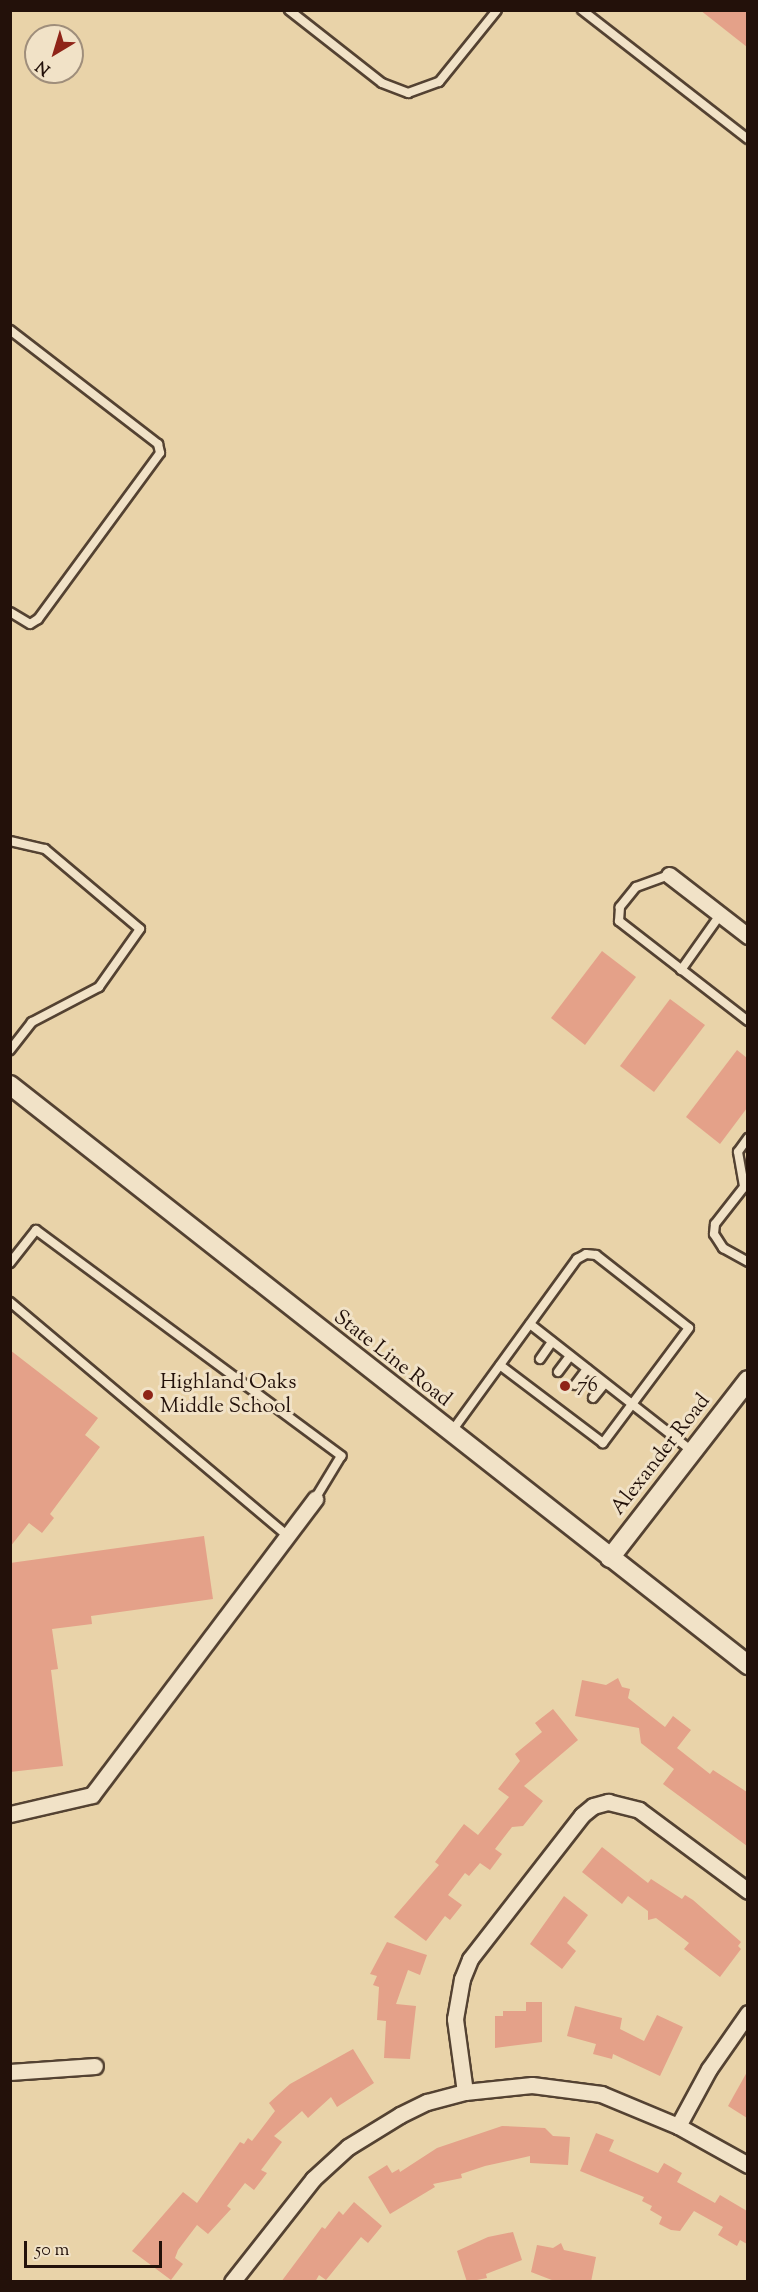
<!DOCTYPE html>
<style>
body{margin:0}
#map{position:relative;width:758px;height:2292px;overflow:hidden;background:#e9d3a9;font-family:"Sorts Mill Goudy",serif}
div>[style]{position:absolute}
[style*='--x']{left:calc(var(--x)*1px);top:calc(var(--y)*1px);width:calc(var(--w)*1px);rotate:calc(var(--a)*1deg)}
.building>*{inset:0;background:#e4a189}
.roads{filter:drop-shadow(2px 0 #544232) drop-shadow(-2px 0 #544232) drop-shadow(0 2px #544232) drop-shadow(0 -2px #544232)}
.service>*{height:8px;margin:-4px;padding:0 4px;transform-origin:4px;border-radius:4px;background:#f1e2c7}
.minor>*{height:15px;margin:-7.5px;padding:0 7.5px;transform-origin:7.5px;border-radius:7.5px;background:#f1e2c7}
.tertiary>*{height:18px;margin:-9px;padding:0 9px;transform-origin:9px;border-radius:9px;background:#f1e2c7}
.dots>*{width:16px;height:16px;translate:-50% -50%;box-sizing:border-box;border:3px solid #f1e2c7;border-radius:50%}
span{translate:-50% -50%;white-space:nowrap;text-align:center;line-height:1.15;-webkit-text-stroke:6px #f1e2c7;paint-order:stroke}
.street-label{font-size:21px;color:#23110a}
.poi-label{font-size:21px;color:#23110a}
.left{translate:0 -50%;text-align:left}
.frame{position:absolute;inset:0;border:12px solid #23110a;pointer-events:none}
.north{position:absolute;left:24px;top:24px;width:60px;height:60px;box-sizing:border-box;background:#f1e2c7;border:2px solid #9f8e7b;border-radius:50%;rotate:218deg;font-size:16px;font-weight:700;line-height:24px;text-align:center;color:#23110a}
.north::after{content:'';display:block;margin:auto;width:21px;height:27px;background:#8f2418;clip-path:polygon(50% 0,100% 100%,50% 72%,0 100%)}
.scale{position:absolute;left:24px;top:2241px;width:138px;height:27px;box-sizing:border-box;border:3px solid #23110a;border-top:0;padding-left:8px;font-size:18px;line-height:21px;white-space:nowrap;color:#23110a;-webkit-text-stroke:4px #f1e2c7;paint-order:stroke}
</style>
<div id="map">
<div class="building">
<div style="clip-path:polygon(700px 10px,747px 10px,747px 47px)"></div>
<div style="clip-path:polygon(602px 951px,636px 977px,585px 1045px,551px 1018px)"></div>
<div style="clip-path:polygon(670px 999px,705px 1025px,654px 1092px,620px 1066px)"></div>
<div style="clip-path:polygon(737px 1050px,747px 1058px,747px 1108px,720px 1144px,686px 1117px)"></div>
<div style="clip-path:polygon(10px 1350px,98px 1418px,85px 1435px,100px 1447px,50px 1514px,54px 1518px,42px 1533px,29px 1523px,10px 1547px)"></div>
<div style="clip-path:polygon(204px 1536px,213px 1599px,91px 1616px,92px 1624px,52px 1629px,58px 1669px,51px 1670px,63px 1766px,10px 1772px,10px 1563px)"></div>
<div style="clip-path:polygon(618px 1678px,622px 1687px,630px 1689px,628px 1698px,665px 1727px,673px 1716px,691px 1730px,677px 1748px,710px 1774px,713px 1770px,747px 1792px,747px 1846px,663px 1784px,674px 1769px,641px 1743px,639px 1728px,575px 1716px,582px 1680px,606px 1685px)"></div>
<div style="clip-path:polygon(553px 1709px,578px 1740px,524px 1786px,543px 1801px,523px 1826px,512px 1827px,495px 1849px,502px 1854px,490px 1870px,480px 1863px,469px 1876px,465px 1873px,448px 1895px,462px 1905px,450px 1920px,445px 1916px,426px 1941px,394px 1917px,439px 1865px,435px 1862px,464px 1824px,478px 1835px,509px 1797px,498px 1789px,520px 1761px,515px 1754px,542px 1732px,535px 1723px)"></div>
<div style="clip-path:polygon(602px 1847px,648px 1883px,651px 1879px,682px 1899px,685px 1895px,693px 1900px,741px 1942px,738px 1946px,741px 1949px,720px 1977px,684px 1949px,689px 1943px,656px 1918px,648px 1920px,648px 1911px,628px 1896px,622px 1904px,582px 1872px)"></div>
<div style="clip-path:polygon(564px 1896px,588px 1915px,567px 1943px,576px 1951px,562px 1969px,530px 1944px)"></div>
<div style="clip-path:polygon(387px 1942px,427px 1955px,420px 1975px,408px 1970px,396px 2004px,416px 2006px,410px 2059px,384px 2058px,386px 2021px,377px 2020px,379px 1987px,373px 1985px,377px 1976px,370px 1974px)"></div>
<div style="clip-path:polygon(526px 2002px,542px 2002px,542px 2042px,495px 2048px,495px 2016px,503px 2016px,503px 2011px,526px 2011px)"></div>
<div style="clip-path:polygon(575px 2006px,622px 2018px,620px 2029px,644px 2041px,657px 2015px,683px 2027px,660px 2076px,613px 2054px,612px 2059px,593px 2054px,596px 2044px,567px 2036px)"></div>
<div style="clip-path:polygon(353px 2049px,374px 2083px,337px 2107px,331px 2097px,308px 2118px,302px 2111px,274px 2136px,282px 2142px,261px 2170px,267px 2173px,254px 2190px,245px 2183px,227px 2206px,231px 2209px,208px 2234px,197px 2225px,178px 2250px,175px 2258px,183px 2264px,171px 2280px,132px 2251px,183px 2192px,197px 2203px,240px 2142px,244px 2144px,248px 2138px,252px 2141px,275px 2111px,269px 2103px,290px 2084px)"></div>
<div style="clip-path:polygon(747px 2072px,747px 2118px,728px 2106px)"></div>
<div style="clip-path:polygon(502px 2126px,545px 2128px,553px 2136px,570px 2137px,568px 2165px,530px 2163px,530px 2156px,485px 2166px,461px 2174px,462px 2178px,433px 2184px,435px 2187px,390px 2214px,368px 2177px,387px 2165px,392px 2173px,399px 2169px,400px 2172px,437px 2148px)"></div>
<div style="clip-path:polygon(596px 2133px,614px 2140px,609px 2151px,658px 2173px,664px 2163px,682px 2173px,677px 2182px,715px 2203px,720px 2195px,747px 2211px,747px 2244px,740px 2240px,737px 2246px,718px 2235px,723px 2227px,694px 2211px,680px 2231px,671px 2230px,659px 2224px,662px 2217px,650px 2210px,652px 2206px,642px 2201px,644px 2197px,580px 2171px)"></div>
<div style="clip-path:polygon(354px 2202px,382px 2226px,368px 2243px,361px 2237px,326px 2280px,319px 2275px,315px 2282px,281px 2282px,322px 2227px,325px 2229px,339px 2211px,343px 2215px)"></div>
<div style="clip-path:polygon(513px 2232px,522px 2260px,486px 2274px,487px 2278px,467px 2282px,457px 2251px,488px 2237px)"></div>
<div style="clip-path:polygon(561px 2243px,564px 2250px,596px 2257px,591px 2282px,557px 2282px,531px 2272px,537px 2245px,553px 2248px)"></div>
</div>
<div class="roads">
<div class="service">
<div style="--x:289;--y:10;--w:118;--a:38.1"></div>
<div style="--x:382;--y:83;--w:28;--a:21"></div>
<div style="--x:408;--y:93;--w:33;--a:-20"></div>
<div style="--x:439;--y:82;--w:92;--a:-51.1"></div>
<div style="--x:582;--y:10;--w:210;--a:37.9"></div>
<div style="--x:10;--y:330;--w:187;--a:37.6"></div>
<div style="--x:158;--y:444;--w:9;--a:77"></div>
<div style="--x:160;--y:453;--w:206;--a:126.3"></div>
<div style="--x:38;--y:619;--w:9;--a:148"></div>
<div style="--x:30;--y:624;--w:23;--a:-149"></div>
<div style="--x:10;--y:841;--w:36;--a:13"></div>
<div style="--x:45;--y:849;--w:124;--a:40.1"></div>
<div style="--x:140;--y:929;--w:71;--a:125.3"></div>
<div style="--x:99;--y:987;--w:76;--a:152.4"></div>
<div style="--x:32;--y:1022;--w:36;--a:128"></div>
<div style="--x:669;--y:875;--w:35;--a:160"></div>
<div style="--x:636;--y:887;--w:26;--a:129"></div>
<div style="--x:620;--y:907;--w:14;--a:94"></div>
<div style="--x:619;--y:921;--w:163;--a:37.8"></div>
<div style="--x:681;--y:970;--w:67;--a:-54.7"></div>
<div style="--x:748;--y:1138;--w:17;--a:126"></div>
<div style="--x:738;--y:1152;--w:36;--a:80"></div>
<div style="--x:744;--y:1187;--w:47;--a:128.1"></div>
<div style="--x:715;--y:1224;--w:10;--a:96"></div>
<div style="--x:714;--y:1234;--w:17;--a:57"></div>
<div style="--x:723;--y:1248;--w:29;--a:29"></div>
<div style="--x:10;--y:1263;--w:42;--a:-51.8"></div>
<div style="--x:36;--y:1230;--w:380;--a:36.5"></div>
<div style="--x:341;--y:1456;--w:50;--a:121.2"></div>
<div style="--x:10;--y:1302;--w:363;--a:40.1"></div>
<div style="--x:530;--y:1324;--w:206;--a:38.1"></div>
<div style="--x:540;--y:1359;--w:21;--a:-55"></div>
<div style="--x:558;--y:1372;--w:20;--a:-53"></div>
<div style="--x:575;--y:1385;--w:20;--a:-53"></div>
<div style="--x:593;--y:1398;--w:19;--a:-51"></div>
<div style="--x:452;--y:1431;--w:213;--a:-54"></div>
<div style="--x:577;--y:1259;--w:10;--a:-29"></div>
<div style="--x:586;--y:1254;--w:10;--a:6"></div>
<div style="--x:596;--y:1255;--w:118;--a:38.1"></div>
<div style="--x:689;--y:1328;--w:144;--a:126.8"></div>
<div style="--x:603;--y:1443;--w:129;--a:-142.9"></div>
</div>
<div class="minor">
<div style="--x:669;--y:875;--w:100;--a:37.7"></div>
<div style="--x:10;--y:1814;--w:84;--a:-13"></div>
<div style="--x:92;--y:1795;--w:371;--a:-53"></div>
<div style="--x:10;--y:2072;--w:85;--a:-4"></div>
<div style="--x:465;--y:2092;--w:74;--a:-97.8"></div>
<div style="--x:455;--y:2019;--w:41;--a:-80.1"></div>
<div style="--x:462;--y:1979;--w:22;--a:-68"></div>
<div style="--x:470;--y:1959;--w:182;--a:-52.1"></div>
<div style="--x:582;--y:1815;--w:14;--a:-39"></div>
<div style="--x:593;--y:1806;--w:16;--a:-15"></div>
<div style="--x:608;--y:1802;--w:32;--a:14"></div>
<div style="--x:639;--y:1810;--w:136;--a:36.6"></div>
<div style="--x:678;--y:2126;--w:65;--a:-61.5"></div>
<div style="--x:709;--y:2069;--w:68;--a:-55.1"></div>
<div style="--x:232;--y:2282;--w:131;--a:-51.8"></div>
<div style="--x:313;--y:2179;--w:47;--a:-42.4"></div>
<div style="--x:348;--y:2147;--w:61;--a:-31.6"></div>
<div style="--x:400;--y:2115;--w:30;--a:-26"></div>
<div style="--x:427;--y:2102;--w:39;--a:-15"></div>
<div style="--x:465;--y:2092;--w:67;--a:-6"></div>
<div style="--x:532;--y:2085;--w:70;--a:7.4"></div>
<div style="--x:601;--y:2094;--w:83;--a:22.6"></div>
<div style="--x:678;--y:2126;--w:80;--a:29.1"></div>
</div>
<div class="tertiary">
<div style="--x:10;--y:1085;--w:939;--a:38.16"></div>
<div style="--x:610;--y:1558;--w:225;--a:-52.2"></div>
</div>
</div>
<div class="dots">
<div style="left:565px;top:1386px;background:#8f2418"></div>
<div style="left:148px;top:1395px;background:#8f2418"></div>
</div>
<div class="street-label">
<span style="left:392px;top:1359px;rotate:38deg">State Line Road</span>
<span style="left:661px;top:1455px;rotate:-52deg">Alexander Road</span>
</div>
<div class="poi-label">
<span class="left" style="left:160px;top:1395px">Highland Oaks<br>Middle School</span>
<span class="left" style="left:577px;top:1386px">76</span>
</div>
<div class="frame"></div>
<div class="north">N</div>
<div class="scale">50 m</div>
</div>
